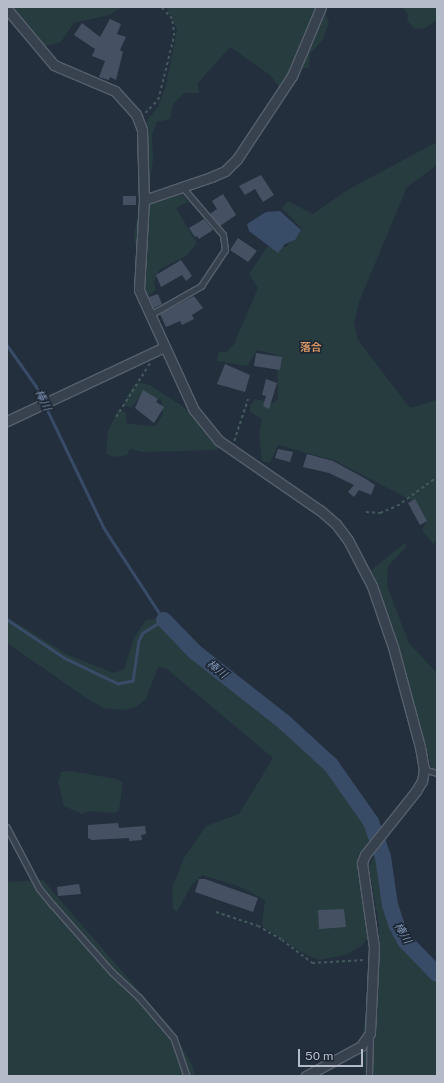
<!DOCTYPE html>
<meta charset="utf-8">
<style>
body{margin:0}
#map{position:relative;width:444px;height:1083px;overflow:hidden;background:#242f3e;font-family:"Public Sans","Noto Sans JP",sans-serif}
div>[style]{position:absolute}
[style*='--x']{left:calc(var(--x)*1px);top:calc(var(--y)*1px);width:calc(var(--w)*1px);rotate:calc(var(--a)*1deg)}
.green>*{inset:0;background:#263c3f}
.water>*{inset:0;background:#394c67}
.stream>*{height:2.5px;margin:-1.25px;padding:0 1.25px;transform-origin:1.25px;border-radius:1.25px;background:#394c67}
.river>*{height:16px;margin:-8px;padding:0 8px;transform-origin:8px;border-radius:8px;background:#394c67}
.building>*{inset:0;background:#455162}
.path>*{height:1.5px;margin-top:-0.75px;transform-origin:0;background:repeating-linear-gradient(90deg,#44595c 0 3px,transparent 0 6px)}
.roads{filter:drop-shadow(1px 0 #565f6c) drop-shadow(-1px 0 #565f6c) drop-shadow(0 1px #565f6c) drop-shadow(0 -1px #565f6c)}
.lane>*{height:4.5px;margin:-2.25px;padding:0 2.25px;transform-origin:2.25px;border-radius:2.25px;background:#38414e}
.street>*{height:9px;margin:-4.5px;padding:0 4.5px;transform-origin:4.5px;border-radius:4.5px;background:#38414e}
span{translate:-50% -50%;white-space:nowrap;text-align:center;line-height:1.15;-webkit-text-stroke:3px #1d2633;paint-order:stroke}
.neighbourhood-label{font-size:11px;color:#d59563;font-weight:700}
.water-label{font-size:11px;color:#7c92b1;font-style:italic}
.frame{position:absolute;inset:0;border:8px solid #b4bcc9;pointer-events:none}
.scale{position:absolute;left:298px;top:1049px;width:65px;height:18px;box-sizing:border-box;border:2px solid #b4bcc9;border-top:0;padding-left:5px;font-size:12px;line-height:14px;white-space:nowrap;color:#b4bcc9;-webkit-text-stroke:3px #1d2633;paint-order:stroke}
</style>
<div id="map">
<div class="green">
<div style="clip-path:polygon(9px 7px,122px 7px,109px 15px,74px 23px,61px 42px,46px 46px,38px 45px)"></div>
<div style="clip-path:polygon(166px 7px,329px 7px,325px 12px,329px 23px,323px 39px,310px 54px,309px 67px,290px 72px,281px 89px,270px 75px,230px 47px,198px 83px,199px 93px,184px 93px,174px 103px,170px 119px,157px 122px,152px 134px,153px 160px,150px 179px,145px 178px,145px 130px,147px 120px,158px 107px,166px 85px,177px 30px)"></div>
<div style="clip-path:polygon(402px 7px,437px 7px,437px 20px,425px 28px,415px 29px,407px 21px,408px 15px)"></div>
<div style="clip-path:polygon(437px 142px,437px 165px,407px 187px,359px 302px,354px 322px,358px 340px,410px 408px,437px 400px,437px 540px,433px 544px,422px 530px,426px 523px,414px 502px,336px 461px,278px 445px,270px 463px,262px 461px,259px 435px,262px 419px,250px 412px,250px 406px,255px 399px,273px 403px,278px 399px,277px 355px,257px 350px,247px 366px,217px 361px,219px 352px,226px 352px,234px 344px,258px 288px,249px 274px,267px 247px,286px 247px,302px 229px,282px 208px,288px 201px,313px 214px,349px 189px)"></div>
<div style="clip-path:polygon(175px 184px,188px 202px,176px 208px,197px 243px,186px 256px,159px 270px,154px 283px,156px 290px,147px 297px,144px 295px,134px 236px,141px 196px)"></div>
<div style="clip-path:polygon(136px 382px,150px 385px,191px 412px,203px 430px,220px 445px,217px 450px,143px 452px,130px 449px,127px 455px,116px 457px,106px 454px,108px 431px,119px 409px,126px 413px,126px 423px,138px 425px,156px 426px,163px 414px,161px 400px,144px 392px,131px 408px,125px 405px,125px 400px)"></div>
<div style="clip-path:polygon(405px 543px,406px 547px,388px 566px,387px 586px,409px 643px,437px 673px,437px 776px,431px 766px,408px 686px,370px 576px,370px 571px)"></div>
<div style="clip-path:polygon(7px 617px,68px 655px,114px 673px,124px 669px,134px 638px,146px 620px,166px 618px,223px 669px,294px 723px,314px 741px,350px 785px,380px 828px,363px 849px,358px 865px,369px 936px,363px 945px,345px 955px,319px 960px,301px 952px,262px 926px,265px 900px,238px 886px,202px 875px,191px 886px,177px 912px,173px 909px,172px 888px,184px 858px,206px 826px,239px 814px,273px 758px,167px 669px,158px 667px,146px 699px,136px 707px,123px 710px,104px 708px,89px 700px,7px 643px)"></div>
<div style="clip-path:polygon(70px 771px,117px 779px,123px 783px,119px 810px,114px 813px,90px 811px,82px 814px,64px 806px,58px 783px,61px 772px)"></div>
<div style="clip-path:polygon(376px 851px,379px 851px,381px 859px,392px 921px,401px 941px,437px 979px,437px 1076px,365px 1076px,363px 1031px,370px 990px,379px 957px,379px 925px,369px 868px)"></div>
<div style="clip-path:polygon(43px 880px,171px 1028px,192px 1065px,195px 1076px,7px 1076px,7px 882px)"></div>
</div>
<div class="water">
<div style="clip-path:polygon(280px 211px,301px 230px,295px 240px,285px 244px,278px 253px,249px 231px,247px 224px,266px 212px)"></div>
</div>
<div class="stream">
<div style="--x:7;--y:345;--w:50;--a:54.7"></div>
<div style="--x:36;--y:386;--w:157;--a:64.4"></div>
<div style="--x:104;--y:528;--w:110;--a:56.9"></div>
<div style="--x:164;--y:620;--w:25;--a:148"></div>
<div style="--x:143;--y:633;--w:9;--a:117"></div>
<div style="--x:139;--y:641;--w:40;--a:98.5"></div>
<div style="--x:133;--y:681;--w:15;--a:169"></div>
<div style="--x:118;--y:684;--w:60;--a:-154.3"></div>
<div style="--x:64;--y:658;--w:69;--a:-146.3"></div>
</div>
<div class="river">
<div style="--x:164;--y:620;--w:45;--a:45.9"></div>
<div style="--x:195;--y:652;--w:113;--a:38.2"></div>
<div style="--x:284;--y:722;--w:64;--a:42.5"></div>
<div style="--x:331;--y:765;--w:70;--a:54.9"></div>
<div style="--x:371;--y:822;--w:37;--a:71"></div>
<div style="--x:383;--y:857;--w:49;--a:81.7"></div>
<div style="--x:390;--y:905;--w:20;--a:72"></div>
<div style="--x:396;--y:924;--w:19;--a:62"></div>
<div style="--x:405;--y:941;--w:46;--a:45.9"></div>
</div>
<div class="building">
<div style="clip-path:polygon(110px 19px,121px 24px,117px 34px,126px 37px,120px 50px,123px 52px,116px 80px,110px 77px,109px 80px,99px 77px,105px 61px,92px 56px,95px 49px,74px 35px,82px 23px,100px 37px)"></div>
<div style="clip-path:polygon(261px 175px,274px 195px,263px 202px,255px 189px,245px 195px,239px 186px)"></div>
<div style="clip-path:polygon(223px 194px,236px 215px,220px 226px,210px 214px,217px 209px,212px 201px)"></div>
<div style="clip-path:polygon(123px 196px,136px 196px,136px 205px,123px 205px)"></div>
<div style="clip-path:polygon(204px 219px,213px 230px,199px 239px,197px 236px,195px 237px,189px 228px)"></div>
<div style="clip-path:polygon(238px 238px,257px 251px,248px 262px,230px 250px)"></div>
<div style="clip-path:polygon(181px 260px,192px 276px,186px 281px,182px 275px,161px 287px,156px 275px)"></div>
<div style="clip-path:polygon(158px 294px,162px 304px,154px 308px,149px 297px)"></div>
<div style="clip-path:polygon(194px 296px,203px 308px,192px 315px,194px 319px,182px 325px,180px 321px,166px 327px,160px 314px)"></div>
<div style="clip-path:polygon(256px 353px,282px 357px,280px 370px,254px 366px)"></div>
<div style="clip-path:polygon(225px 364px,250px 375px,245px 392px,217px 384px)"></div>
<div style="clip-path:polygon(266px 379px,277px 383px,269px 409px,263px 406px,266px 396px,262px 395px)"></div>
<div style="clip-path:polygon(143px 390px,158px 399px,156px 402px,164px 407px,154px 423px,135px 408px)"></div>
<div style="clip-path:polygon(278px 449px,293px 452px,290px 462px,275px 458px)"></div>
<div style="clip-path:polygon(307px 454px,333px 461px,366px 479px,375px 485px,371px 495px,359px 490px,354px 497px,348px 492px,354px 485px,329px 473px,303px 467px)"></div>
<div style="clip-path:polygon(415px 499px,427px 521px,420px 525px,408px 503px)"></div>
<div style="clip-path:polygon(118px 823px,119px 828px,145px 826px,146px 834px,141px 835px,142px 840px,129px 841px,129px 838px,92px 840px,88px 838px,88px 825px)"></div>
<div style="clip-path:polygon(199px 879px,205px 879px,258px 898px,253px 912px,195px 892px)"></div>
<div style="clip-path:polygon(79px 884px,81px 894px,58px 896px,57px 887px)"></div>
<div style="clip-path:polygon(344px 909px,346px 927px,319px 929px,318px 910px)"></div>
</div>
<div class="path">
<div style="--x:145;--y:113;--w:18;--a:-45"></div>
<div style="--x:158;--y:100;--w:66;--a:-76"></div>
<div style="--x:174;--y:36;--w:17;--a:-97"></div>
<div style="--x:172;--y:19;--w:16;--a:-133"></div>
<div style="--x:116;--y:417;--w:64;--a:-57.8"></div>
<div style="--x:234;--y:441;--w:44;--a:-71.6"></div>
<div style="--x:366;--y:512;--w:14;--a:4"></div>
<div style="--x:380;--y:513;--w:18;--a:-22"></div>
<div style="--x:397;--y:506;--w:49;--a:-35.9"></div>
<div style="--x:216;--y:912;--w:44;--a:18.4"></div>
<div style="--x:258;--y:926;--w:28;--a:30"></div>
<div style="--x:282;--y:940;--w:38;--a:37"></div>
<div style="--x:312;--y:963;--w:53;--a:-3.2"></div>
</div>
<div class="roads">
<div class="lane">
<div style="--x:150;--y:315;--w:59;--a:-29.6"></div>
<div style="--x:201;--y:286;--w:43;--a:-56.3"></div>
<div style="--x:225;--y:250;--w:15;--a:-98"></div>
<div style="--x:223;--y:235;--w:63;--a:-130.5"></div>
<div style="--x:424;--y:769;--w:14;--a:17"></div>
<div style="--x:7;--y:827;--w:69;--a:62.3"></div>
<div style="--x:39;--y:888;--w:22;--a:51"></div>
<div style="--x:53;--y:905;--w:89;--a:48.6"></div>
<div style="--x:112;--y:972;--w:37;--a:43"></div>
<div style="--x:139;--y:997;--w:54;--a:49.5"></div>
<div style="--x:174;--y:1038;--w:40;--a:71.1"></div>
<div style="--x:369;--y:1076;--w:40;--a:-88.6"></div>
</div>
<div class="street">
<div style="--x:7;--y:9;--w:73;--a:50"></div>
<div style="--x:54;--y:65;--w:66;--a:23.1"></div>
<div style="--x:115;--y:91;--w:31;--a:48"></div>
<div style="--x:136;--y:114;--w:17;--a:69"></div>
<div style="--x:142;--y:130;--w:70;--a:88.4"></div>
<div style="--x:144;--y:200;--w:90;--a:93.2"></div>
<div style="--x:139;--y:290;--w:132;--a:65.4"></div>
<div style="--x:194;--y:410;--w:38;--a:51"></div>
<div style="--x:218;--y:440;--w:125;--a:34.6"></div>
<div style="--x:321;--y:511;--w:20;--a:41"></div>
<div style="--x:336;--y:524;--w:20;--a:53"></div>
<div style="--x:348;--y:540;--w:52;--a:62.4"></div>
<div style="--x:372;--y:586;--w:65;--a:71"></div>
<div style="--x:393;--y:647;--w:104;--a:74.9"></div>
<div style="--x:420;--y:747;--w:22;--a:80"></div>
<div style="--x:424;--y:769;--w:12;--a:99"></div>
<div style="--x:422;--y:781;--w:12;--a:121"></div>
<div style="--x:416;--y:791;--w:82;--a:128.6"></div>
<div style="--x:365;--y:855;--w:9;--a:111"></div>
<div style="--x:362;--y:863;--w:85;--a:81.9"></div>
<div style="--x:374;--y:947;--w:86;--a:92.7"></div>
<div style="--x:370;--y:1033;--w:16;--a:125"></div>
<div style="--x:361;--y:1046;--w:63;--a:151.4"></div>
<div style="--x:144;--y:200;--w:71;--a:-18.9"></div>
<div style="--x:211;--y:177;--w:15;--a:-23"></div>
<div style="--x:225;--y:171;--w:17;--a:-45"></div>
<div style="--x:237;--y:159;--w:100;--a:-56.5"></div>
<div style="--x:292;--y:76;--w:75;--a:-67.2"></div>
<div style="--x:7;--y:421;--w:174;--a:-25.2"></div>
</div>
</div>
<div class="neighbourhood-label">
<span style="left:311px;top:347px">落合</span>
</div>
<div class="water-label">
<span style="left:43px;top:400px;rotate:64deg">棒川</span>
<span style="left:217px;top:669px;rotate:39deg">棒川</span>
<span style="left:403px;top:933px;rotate:60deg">棒川</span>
</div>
<div class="frame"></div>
<div class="scale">50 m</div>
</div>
